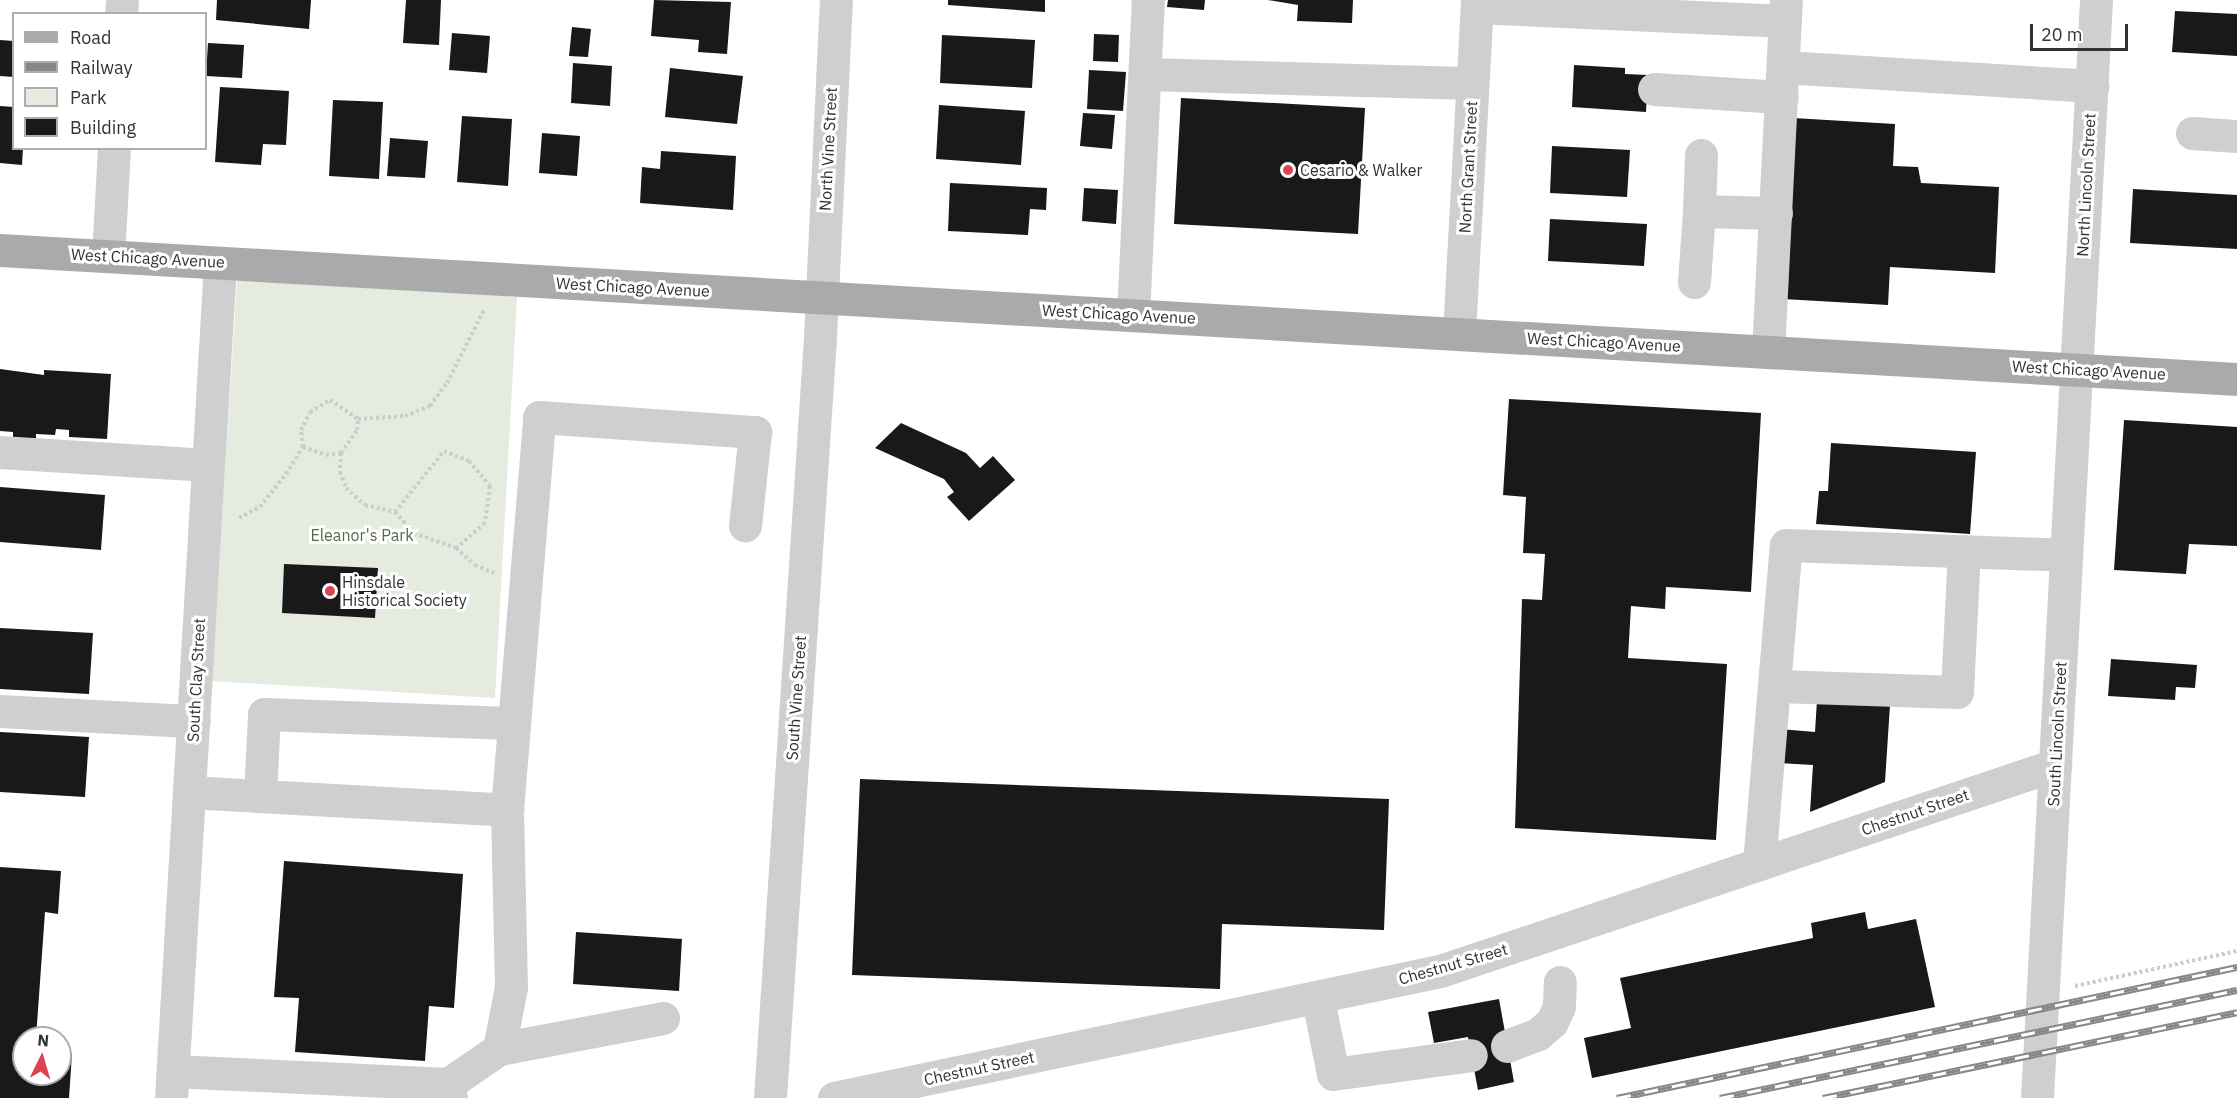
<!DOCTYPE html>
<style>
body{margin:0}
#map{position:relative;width:2237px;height:1098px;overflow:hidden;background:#fff;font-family:"IBM Plex Sans",sans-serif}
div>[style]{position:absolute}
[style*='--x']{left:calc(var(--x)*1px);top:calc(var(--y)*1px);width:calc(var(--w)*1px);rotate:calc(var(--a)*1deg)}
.green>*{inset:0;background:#e5ebdf}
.building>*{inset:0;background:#191919}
.path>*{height:4px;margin-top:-2px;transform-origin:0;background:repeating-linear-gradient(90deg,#ccc 0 3px,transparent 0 6px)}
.minor>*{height:33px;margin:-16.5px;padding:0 16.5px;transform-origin:16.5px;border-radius:16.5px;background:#cfcfcf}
.major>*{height:33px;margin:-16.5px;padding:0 16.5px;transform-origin:16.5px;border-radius:16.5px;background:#aaa}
.rail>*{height:7px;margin-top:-3.5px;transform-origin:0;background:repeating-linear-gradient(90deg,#fff 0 14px,#878787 0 28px);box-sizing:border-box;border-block:2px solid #878787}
.dots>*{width:16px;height:16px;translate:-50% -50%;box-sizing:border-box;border:3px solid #fff;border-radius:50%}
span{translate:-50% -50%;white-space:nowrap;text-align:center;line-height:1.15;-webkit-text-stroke:6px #fff;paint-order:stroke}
.street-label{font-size:16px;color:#323232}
.poi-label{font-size:16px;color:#323232}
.left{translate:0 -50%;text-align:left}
.park-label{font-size:16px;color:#556c42}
.legend{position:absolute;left:12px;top:12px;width:195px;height:138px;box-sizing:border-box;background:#fff;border:2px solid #adadad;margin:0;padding:8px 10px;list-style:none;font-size:18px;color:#323232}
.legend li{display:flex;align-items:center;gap:12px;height:30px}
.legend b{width:30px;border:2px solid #adadad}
.north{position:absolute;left:12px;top:1026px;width:60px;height:60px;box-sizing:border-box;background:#fff;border:2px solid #adadad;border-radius:50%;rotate:5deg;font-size:16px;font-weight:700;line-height:24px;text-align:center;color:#323232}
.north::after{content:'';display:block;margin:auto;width:21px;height:27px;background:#da444e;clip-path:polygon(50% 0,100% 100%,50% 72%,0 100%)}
.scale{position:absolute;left:2030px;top:24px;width:98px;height:27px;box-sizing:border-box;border:3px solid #323232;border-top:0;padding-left:8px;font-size:18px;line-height:21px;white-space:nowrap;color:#323232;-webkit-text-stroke:4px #fff;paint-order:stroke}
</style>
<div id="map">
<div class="green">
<div style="clip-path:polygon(237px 280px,517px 297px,495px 698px,212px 681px)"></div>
</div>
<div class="building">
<div style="clip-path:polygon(217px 0,311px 0,309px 29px,216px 20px)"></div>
<div style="clip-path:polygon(406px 0,441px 0,439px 45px,403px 43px)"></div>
<div style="clip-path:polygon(654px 0,731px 2px,727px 54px,698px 52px,699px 40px,651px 36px)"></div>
<div style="clip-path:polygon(948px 0,1045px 0,1045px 12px,948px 5px)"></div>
<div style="clip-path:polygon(1168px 0,1205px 0,1204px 10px,1167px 7px)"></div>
<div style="clip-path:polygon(1268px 0,1353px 0,1352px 23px,1297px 21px,1298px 5px)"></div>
<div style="clip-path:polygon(2175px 11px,2237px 14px,2237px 56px,2172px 52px)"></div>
<div style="clip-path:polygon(572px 27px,591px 29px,588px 57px,569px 56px)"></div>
<div style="clip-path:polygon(452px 33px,490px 36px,487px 73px,449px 70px)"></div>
<div style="clip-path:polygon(1094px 34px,1119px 35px,1118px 62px,1093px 61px)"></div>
<div style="clip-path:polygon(942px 35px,1035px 40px,1032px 88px,940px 83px)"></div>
<div style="clip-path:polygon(0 40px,14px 41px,14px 77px,0 76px)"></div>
<div style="clip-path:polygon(208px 43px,244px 45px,242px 78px,206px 76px)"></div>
<div style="clip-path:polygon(573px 63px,612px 66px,610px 106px,571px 103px)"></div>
<div style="clip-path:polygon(1574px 65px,1625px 68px,1625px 74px,1648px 75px,1646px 112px,1572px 107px)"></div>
<div style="clip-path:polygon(670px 68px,743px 76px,737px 124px,665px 117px)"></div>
<div style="clip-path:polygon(1089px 70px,1126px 72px,1123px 111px,1087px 109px)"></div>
<div style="clip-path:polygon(220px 87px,289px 91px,286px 145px,263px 144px,261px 165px,215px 162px)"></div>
<div style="clip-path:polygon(1181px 98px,1365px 108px,1358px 234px,1174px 224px)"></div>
<div style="clip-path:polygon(333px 100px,383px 102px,379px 179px,329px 176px)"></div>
<div style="clip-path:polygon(939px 105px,1025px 111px,1021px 165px,936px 159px)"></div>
<div style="clip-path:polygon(0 106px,14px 107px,14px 148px,23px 148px,22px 165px,0 163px)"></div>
<div style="clip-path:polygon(1083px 113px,1115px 115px,1112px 149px,1080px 146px)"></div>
<div style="clip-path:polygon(462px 116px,512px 119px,508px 186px,457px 182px)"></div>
<div style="clip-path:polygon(1793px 118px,1895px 124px,1893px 166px,1918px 167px,1921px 183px,1999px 187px,1995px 273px,1890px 267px,1888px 305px,1783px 299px)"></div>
<div style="clip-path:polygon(542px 133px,580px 136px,577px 176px,539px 173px)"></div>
<div style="clip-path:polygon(390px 138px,428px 141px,425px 178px,387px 176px)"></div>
<div style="clip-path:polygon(1552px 146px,1630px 150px,1627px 197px,1550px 193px)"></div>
<div style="clip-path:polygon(661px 151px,736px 156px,733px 210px,640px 203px,642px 167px,660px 169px)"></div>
<div style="clip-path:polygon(950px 183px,1047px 188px,1046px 210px,1030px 209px,1028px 235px,948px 231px)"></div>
<div style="clip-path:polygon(1084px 188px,1118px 190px,1116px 224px,1082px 221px)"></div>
<div style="clip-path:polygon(2133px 189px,2237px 195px,2237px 249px,2130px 243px)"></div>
<div style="clip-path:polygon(1550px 219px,1647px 224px,1644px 266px,1548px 261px)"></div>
<div style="clip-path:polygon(0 369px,44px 375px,44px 370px,111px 374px,107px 439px,69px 437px,69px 430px,56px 429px,55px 435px,36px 434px,36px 440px,13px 439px,13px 432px,0 431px)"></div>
<div style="clip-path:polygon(1509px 399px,1761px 413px,1751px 592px,1666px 587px,1665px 609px,1631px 606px,1628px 658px,1727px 664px,1716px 840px,1515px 828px,1522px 599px,1542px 600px,1545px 554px,1523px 553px,1526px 497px,1503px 495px)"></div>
<div style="clip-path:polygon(2124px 420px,2237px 427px,2237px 546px,2189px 544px,2186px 574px,2114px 570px)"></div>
<div style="clip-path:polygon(901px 423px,966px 453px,980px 468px,993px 456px,1015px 480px,969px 521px,947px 497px,954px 492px,944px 479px,875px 448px)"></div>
<div style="clip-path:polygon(1831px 443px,1976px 452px,1970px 534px,1816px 524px,1819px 491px,1828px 491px)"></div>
<div style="clip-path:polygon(0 487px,105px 495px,101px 550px,0 542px)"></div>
<div style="clip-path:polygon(284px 564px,378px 568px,375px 618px,282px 613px)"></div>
<div style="clip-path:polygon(0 628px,93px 633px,89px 694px,0 689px)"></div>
<div style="clip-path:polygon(2111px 659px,2197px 665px,2195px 688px,2176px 687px,2175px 700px,2108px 696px)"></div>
<div style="clip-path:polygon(1817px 700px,1890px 705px,1885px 782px,1810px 812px,1813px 765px,1778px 763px,1780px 729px,1815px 732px)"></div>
<div style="clip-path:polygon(0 732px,89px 737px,85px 797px,0 792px)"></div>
<div style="clip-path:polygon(860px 779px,1389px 799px,1384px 930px,1222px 924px,1220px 989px,852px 975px)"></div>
<div style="clip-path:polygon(284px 861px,463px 874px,454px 1008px,429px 1006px,425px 1061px,295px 1052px,299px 998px,274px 997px)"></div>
<div style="clip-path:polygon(0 867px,61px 871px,58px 914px,45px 912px,36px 1038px,24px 1038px,24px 1074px,60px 1074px,60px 1053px,72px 1054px,69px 1098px,0 1098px)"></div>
<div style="clip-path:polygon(1865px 912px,1868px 929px,1916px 919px,1935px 1007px,1592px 1078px,1584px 1038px,1631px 1028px,1620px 978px,1813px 938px,1811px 923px)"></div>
<div style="clip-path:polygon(576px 932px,682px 939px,679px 991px,573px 984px)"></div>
<div style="clip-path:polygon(1499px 999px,1514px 1082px,1478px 1090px,1468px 1037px,1434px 1043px,1428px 1012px)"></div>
</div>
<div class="path">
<div style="--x:303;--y:447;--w:24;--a:19"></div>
<div style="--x:326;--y:455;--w:15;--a:-8"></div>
<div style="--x:341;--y:453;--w:28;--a:-55"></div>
<div style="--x:357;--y:430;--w:11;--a:-85"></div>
<div style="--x:341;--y:453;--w:19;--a:93"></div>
<div style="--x:340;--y:472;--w:17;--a:69"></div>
<div style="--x:346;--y:488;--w:25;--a:42"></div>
<div style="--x:365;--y:505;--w:31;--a:13"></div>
<div style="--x:395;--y:512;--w:78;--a:-51.2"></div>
<div style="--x:444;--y:451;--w:27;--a:22"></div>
<div style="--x:469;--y:461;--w:33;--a:50"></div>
<div style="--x:490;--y:486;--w:37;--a:98"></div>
<div style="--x:485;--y:523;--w:38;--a:139"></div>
<div style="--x:456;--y:548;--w:25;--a:42"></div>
<div style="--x:475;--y:565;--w:21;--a:23"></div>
<div style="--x:395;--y:512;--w:28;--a:48"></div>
<div style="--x:414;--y:533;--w:45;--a:19.7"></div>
<div style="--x:239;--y:518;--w:24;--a:-28"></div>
<div style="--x:260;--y:507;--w:42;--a:-51.8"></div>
<div style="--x:286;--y:474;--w:32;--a:-58"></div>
<div style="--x:303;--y:447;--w:17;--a:-97"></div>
<div style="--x:301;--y:430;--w:20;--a:-63"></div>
<div style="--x:310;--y:412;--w:23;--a:-31"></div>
<div style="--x:330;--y:400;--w:34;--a:34"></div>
<div style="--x:358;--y:419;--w:47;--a:-3.7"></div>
<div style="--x:405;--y:416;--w:27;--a:-22"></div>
<div style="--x:430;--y:406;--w:29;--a:-54"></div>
<div style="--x:447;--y:383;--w:82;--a:-63.1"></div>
<div style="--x:2075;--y:986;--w:166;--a:-12.2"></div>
</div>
<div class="minor">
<div style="--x:1477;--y:7;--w:308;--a:2.6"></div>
<div style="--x:121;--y:14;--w:14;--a:-86"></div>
<div style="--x:1783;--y:67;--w:310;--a:3.5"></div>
<div style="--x:1145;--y:74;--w:327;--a:1.6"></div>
<div style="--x:1654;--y:89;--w:128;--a:3.6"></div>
<div style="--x:2192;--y:133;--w:45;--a:3.8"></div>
<div style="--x:1701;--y:155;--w:56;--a:92"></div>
<div style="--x:1699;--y:211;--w:77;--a:1.5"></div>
<div style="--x:108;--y:256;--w:108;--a:-86.8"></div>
<div style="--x:1694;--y:282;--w:71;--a:-86"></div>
<div style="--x:1133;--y:315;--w:315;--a:-87.3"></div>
<div style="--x:1459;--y:334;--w:334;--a:-86.9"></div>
<div style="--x:1768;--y:352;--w:352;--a:-87.1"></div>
<div style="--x:0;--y:452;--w:208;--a:3.6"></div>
<div style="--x:1775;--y:686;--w:182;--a:1.9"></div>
<div style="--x:1957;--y:692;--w:141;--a:-87.2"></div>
<div style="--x:0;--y:711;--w:194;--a:3"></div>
<div style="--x:189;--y:792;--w:319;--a:3.2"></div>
<div style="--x:507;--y:810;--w:394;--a:-85.3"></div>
<div style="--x:539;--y:417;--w:217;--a:4"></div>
<div style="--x:755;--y:432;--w:94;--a:96.1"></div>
<div style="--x:260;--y:796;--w:82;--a:-87.2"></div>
<div style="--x:264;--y:714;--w:250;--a:2.1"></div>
<div style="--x:1759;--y:864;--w:320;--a:-85.2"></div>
<div style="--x:1786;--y:545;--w:280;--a:2"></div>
<div style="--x:1318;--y:999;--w:76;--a:78.7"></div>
<div style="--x:1333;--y:1074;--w:139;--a:-7.8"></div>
<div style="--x:1507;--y:1046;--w:33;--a:-21"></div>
<div style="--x:1538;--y:1034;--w:18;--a:-41"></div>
<div style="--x:1552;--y:1022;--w:17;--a:-66"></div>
<div style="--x:1559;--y:1006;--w:24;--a:-88"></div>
<div style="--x:499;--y:1049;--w:167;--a:-10.7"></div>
<div style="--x:173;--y:1071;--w:275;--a:2.7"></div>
<div style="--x:171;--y:1098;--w:836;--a:-86.64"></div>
<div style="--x:451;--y:1098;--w:14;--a:-102"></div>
<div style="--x:448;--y:1084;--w:62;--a:-34.5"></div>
<div style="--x:499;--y:1049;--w:63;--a:-79"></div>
<div style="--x:511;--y:987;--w:177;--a:-91.3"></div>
<div style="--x:770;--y:1098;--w:763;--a:-86.24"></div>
<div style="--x:820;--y:337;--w:337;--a:-87.3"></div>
<div style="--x:834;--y:1098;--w:619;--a:-11.84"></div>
<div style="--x:1440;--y:971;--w:649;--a:-18.52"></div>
<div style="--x:2037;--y:1098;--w:1100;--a:-86.92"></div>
</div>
<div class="major">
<div style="--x:0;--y:250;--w:2241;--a:3.3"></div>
</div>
<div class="rail">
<div style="--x:1617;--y:1098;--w:634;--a:-11.93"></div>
<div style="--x:1720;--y:1098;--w:528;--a:-11.8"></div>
<div style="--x:1823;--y:1098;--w:423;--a:-11.7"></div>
</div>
<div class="dots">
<div style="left:1288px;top:170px;background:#da444e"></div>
<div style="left:330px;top:591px;background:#da444e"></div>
</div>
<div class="street-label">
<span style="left:828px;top:149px;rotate:-87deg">North Vine Street</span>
<span style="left:1468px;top:167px;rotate:-87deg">North Grant Street</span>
<span style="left:2086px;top:185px;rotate:-87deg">North Lincoln Street</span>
<span style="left:148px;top:258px;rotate:3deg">West Chicago Avenue</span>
<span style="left:633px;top:287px;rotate:3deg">West Chicago Avenue</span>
<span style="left:1119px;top:314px;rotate:3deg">West Chicago Avenue</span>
<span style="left:1604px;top:342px;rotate:3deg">West Chicago Avenue</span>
<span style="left:2089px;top:370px;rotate:3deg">West Chicago Avenue</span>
<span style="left:196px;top:680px;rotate:-87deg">South Clay Street</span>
<span style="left:796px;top:698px;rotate:-86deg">South Vine Street</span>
<span style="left:2057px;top:734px;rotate:-87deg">South Lincoln Street</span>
<span style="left:1915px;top:812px;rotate:-19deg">Chestnut Street</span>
<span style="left:1453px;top:964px;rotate:-16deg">Chestnut Street</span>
<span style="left:979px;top:1068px;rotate:-12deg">Chestnut Street</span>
</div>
<div class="poi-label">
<span class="left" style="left:1300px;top:170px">Cesario &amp; Walker</span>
<span class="left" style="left:342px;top:591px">Hinsdale<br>Historical Society</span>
</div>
<div class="park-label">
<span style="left:362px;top:535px">Eleanor's Park</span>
</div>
<ul class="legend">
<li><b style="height:8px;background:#aaa"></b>Road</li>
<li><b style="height:8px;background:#878787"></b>Railway</li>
<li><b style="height:16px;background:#e5ebdf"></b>Park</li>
<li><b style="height:16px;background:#191919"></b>Building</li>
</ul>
<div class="north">N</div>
<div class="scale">20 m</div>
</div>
